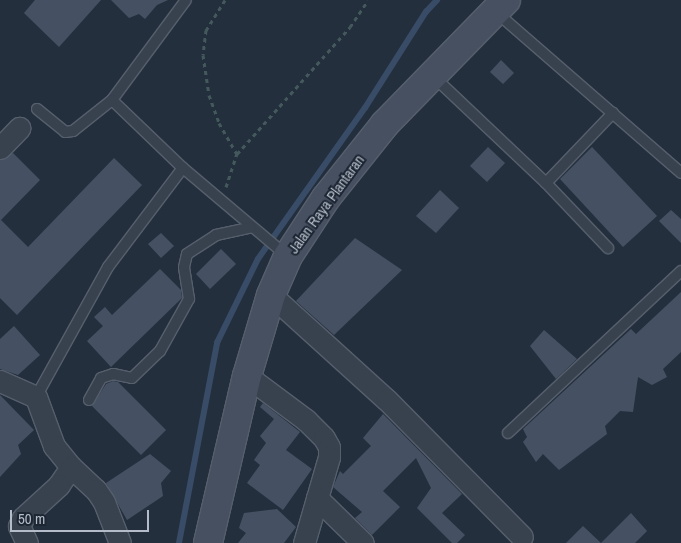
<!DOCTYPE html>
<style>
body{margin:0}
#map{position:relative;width:681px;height:543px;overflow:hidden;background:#242f3e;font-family:"Archivo Narrow",sans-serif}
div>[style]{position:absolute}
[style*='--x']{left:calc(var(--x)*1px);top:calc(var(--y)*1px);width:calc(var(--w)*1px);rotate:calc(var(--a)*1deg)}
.stream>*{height:5.5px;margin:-2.75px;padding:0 2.75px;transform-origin:2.75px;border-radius:2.75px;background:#394c67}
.building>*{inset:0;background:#455162}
.path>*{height:3px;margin-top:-1.5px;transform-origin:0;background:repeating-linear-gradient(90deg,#44595c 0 4px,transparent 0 8px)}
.roads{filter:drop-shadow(1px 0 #565f6c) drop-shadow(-1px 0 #565f6c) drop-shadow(0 1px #565f6c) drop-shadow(0 -1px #565f6c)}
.service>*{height:10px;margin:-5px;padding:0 5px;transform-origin:5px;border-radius:5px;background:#38414e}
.minor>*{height:21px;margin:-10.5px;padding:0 10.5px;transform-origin:10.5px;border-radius:10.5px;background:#38414e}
.secondary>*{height:28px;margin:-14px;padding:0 14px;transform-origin:14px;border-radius:14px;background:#465061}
span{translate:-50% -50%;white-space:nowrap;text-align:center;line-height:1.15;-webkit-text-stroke:4px #1d2633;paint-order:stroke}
.street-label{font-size:15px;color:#b4bcc9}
.scale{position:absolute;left:10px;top:510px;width:139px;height:22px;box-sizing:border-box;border:2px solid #b4bcc9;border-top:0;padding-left:6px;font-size:15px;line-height:18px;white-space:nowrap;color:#b4bcc9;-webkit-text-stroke:4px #1d2633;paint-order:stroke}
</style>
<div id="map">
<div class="stream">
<div style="--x:179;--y:543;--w:204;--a:-79.2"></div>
<div style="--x:217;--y:343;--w:93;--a:-64"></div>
<div style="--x:258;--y:259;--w:185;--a:-54.7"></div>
<div style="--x:365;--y:108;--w:114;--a:-57.6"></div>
<div style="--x:426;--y:12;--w:16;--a:-47"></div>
</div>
<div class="building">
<div style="clip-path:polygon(35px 0,101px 0,59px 47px,24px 13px)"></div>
<div style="clip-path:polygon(111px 0,168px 0,157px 5px,145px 19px,139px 14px,129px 18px)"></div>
<div style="clip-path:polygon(501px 60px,514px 73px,503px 84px,490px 72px)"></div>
<div style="clip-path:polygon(488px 147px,505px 163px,487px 182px,470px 166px)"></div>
<div style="clip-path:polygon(592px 147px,657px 216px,623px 247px,560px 179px)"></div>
<div style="clip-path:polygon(13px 153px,40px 180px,1px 220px,28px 247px,114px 158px,142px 185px,17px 315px,0 298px,0 160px)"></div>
<div style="clip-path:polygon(440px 190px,459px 208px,436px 233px,416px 216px)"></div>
<div style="clip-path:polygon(671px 210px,681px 219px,681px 243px,659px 221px)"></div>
<div style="clip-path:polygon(161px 233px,174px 246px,161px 258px,148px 244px)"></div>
<div style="clip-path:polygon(355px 238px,402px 270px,334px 335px,296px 301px)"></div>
<div style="clip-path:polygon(221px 249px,236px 264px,210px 289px,196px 274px)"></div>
<div style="clip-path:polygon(160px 269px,181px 290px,182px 298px,111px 367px,87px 341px,103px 326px,94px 317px,105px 307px,112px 315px)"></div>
<div style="clip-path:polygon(681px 292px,681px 352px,663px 369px,667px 377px,652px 385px,638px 377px,633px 412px,620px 411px,605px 426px,607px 434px,559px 470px,543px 454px,536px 462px,523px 442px,527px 437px,523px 429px,631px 329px,636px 334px)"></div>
<div style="clip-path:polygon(14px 326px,40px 355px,18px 375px,0 369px,0 339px)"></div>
<div style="clip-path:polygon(544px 330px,577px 359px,556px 379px,530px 346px)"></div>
<div style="clip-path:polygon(113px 381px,118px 382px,166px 430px,141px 455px,92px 406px,106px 384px)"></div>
<div style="clip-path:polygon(0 395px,34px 430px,18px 445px,21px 454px,0 477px)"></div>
<div style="clip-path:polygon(263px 403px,300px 432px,286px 450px,312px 469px,283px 510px,247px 483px,260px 465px,254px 460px,266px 443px,260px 436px,274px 419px,260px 407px)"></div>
<div style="clip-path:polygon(383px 414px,462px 494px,442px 513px,465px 535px,457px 543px,452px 543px,417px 508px,431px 488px,416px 458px,383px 491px,400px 507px,372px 535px,355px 518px,362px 512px,333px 487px,340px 471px,343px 474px,371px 446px,363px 438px)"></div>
<div style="clip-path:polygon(150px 454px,171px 471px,161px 483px,163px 496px,127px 520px,106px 483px)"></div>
<div style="clip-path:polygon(277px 509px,296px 527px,284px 543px,238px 543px,246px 533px,239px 528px,244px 513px)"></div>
<div style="clip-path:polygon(631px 513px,647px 531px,635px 543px,566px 543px,583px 526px,601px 543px)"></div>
</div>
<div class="path">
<div style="--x:225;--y:0;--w:36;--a:122"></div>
<div style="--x:206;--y:30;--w:25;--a:97"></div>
<div style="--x:203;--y:55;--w:40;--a:81.5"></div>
<div style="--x:209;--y:95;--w:30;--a:70"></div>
<div style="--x:219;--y:123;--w:36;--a:60"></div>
<div style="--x:226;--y:187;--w:35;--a:-72"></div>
<div style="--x:237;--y:154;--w:170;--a:-48.3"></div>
<div style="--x:350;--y:27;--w:32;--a:-56"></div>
</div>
<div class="roads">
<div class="service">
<div style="--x:496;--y:12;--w:245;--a:41"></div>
<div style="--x:434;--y:77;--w:154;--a:43.4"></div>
<div style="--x:546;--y:183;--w:97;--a:-46.3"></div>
<div style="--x:112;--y:100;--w:124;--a:-53.5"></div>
<div style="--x:37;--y:109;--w:36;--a:39"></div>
<div style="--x:65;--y:132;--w:8;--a:-7"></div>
<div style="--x:73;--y:131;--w:50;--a:-38.5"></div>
<div style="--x:112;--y:100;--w:98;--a:43.8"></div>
<div style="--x:183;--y:168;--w:136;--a:40.2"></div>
<div style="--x:546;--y:183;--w:90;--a:46.4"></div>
<div style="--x:36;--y:397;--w:149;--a:-61"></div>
<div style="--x:108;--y:267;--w:124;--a:-52.9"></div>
<div style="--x:89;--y:400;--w:25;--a:-61"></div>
<div style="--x:101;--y:378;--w:13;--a:-18"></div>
<div style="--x:113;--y:374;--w:19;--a:12"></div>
<div style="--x:132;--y:378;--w:39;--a:-44"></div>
<div style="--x:160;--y:351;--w:60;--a:-60.9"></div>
<div style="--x:189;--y:299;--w:32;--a:-99"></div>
<div style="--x:184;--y:267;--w:13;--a:-77"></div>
<div style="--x:187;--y:254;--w:35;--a:-33"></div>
<div style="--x:216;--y:235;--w:35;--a:-12"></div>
<div style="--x:508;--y:433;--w:237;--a:-43.1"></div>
</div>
<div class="minor">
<div style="--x:0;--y:148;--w:28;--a:-46"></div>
<div style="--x:271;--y:295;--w:156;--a:42.2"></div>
<div style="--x:387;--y:400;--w:192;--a:45.4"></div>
<div style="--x:247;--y:376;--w:74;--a:36.7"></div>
<div style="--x:306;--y:420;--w:25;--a:45"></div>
<div style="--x:324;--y:438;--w:10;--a:61"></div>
<div style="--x:329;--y:447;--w:10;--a:90"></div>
<div style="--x:329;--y:457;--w:90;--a:106.2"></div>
<div style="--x:0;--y:381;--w:39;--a:24"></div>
<div style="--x:36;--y:397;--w:52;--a:69.8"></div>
<div style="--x:54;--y:446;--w:27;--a:51"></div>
<div style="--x:71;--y:467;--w:22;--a:124"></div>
<div style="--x:59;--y:485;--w:49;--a:137.5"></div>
<div style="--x:23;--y:518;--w:9;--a:117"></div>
<div style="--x:19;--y:526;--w:19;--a:65"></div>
<div style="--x:71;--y:467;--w:34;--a:43"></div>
<div style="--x:96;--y:490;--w:14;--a:56"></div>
<div style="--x:104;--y:502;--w:44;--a:68.7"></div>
<div style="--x:317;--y:498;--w:64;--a:44.4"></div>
</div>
<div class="secondary">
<div style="--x:208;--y:543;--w:171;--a:-76.9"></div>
<div style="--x:247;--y:376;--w:84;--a:-73.5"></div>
<div style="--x:271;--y:295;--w:43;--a:-66.4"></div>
<div style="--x:288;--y:256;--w:69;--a:-56.8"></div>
<div style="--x:326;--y:198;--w:95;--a:-51.4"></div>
<div style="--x:385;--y:124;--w:173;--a:-45.7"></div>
</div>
</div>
<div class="street-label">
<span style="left:326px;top:204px;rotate:-54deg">Jalan Raya Plantaran</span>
</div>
<div class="scale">50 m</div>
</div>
